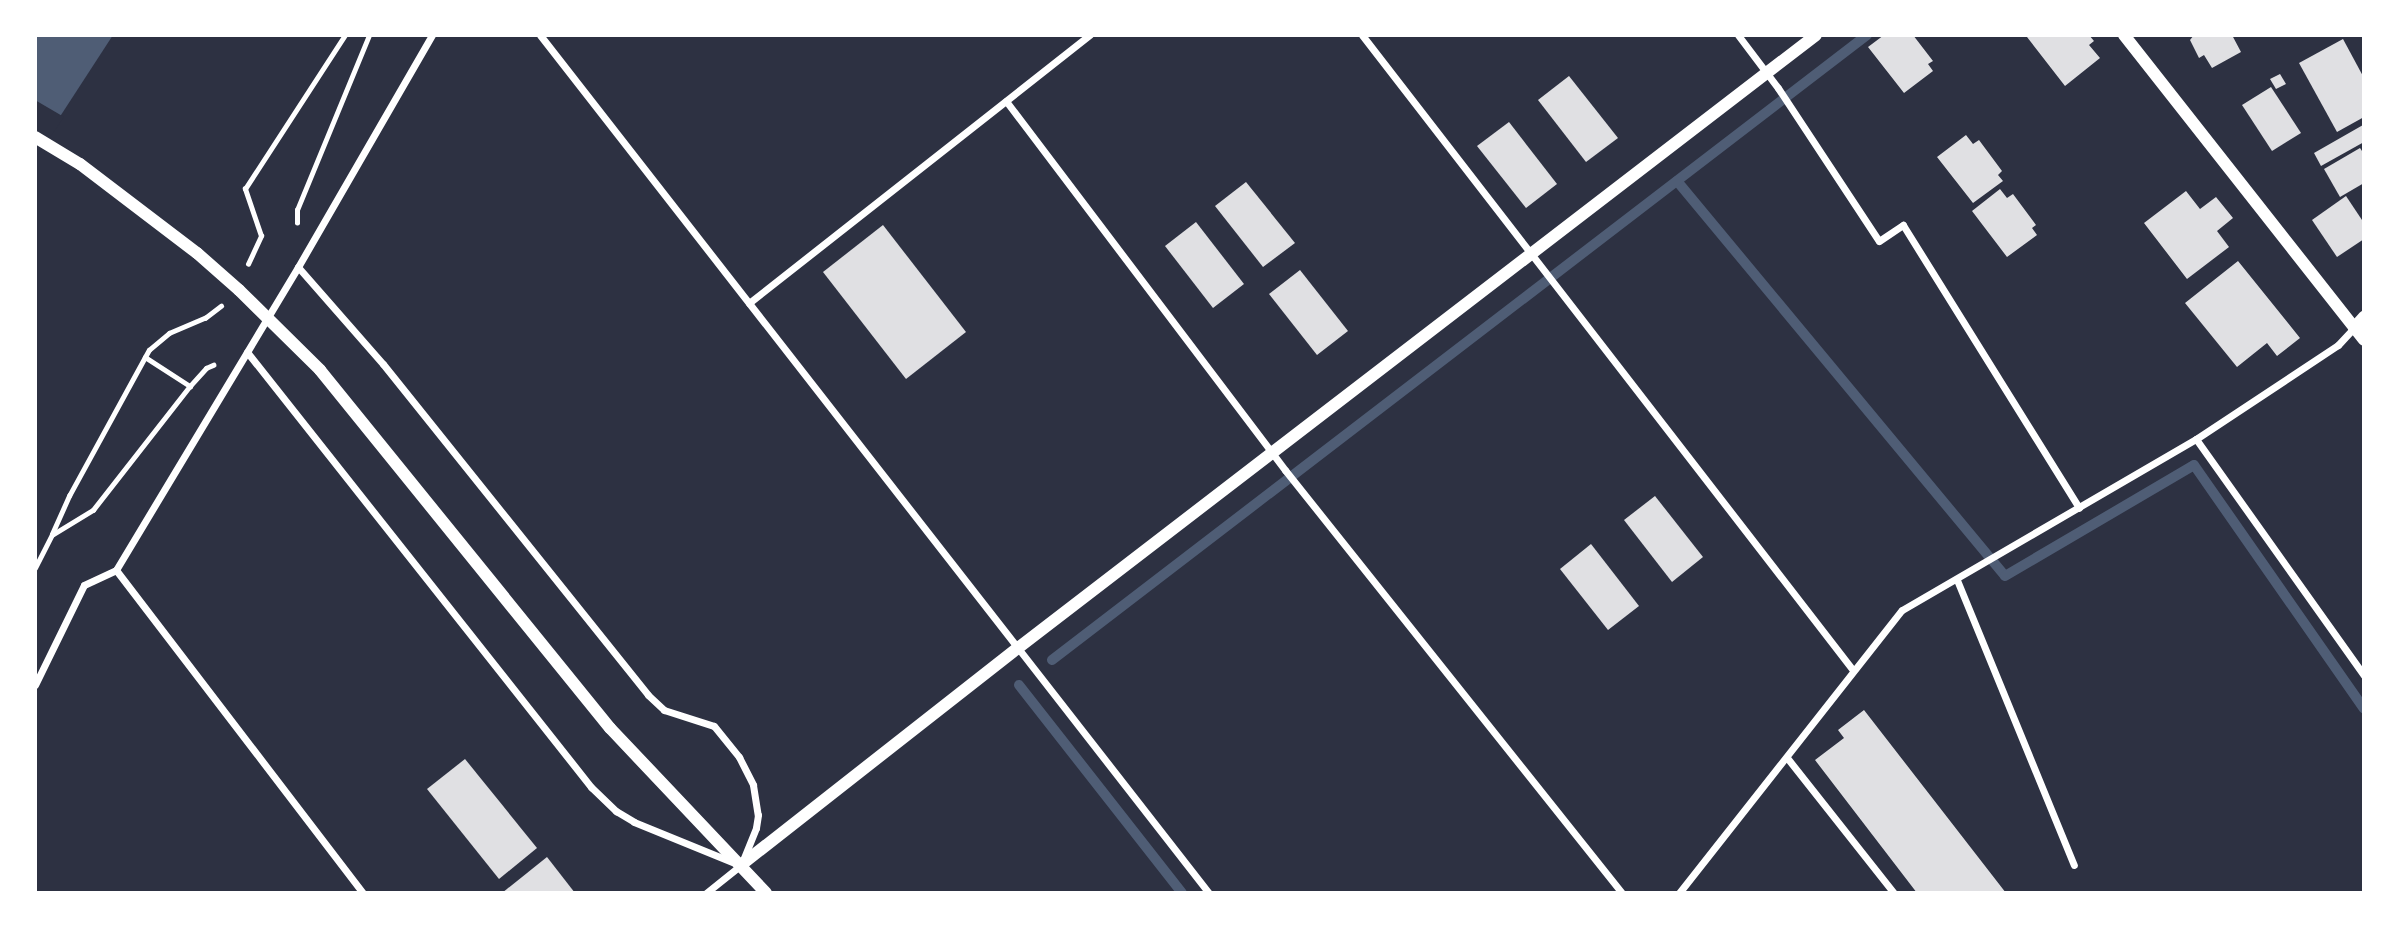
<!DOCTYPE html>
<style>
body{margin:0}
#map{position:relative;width:2399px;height:928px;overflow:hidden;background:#2d3142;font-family:Rubik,sans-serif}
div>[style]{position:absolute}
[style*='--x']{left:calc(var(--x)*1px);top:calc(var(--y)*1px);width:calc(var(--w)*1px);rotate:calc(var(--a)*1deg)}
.water>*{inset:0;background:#4f5d75}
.pier>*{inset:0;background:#2d3142}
.stream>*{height:10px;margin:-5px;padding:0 5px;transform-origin:5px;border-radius:5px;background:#4f5d75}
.building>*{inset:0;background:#e0e0e3}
.path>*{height:4.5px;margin:-2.25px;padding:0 2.25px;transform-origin:2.25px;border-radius:2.25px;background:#fff}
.minor>*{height:7px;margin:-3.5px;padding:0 3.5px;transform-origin:3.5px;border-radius:3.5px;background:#fff}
.tertiary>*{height:12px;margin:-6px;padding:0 6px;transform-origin:6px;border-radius:6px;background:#fff}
span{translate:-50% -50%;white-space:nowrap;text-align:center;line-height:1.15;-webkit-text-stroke:6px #fff;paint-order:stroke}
.frame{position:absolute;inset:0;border:37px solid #fff;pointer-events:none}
</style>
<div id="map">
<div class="water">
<div style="clip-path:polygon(35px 35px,113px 35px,35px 155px)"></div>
</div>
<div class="pier">
<div style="clip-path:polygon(35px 100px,64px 117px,35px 159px)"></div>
</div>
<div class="stream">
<div style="--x:1677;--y:181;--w:513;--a:50.29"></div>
<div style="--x:2005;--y:576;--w:219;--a:-30.4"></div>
<div style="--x:2194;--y:465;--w:297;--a:55.1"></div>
<div style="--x:1052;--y:660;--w:1027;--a:-37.48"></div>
<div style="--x:1019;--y:685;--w:264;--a:51.9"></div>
</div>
<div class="building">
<div style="clip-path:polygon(1884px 35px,1913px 35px,1933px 61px,1928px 64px,1933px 71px,1904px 93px,1868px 47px)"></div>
<div style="clip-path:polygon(2029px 35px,2089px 35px,2094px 41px,2089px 45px,2100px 58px,2065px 86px,2027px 37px)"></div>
<div style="clip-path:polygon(2194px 35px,2232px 35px,2241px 52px,2212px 68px,2204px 55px,2199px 58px,2190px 40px)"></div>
<div style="clip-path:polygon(2343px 39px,2364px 78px,2364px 117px,2337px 132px,2299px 63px)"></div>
<div style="clip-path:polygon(2280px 74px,2286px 84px,2276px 89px,2270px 79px)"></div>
<div style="clip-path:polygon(1569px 76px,1618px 138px,1586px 162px,1538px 100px)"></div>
<div style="clip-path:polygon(2271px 87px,2301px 133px,2272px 151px,2242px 105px)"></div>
<div style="clip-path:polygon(1509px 122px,1557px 184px,1526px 208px,1477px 146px)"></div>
<div style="clip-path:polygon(2363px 125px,2364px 142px,2321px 166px,2314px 153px)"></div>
<div style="clip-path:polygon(1966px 135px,1973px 144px,1979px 140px,2002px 171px,1998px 175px,2003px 181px,1973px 203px,1937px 157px)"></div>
<div style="clip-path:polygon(2360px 148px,2364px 154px,2364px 183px,2340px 197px,2324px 169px)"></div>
<div style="clip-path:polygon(1246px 182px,1295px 243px,1263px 267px,1215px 206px)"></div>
<div style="clip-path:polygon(2000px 189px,2007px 198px,2013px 194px,2036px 225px,2032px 228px,2037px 235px,2007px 257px,1972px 211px)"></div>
<div style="clip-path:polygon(2186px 191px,2200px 209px,2216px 197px,2233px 218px,2217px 231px,2229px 247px,2187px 279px,2144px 223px)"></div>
<div style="clip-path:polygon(2346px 196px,2364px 223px,2364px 239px,2337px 257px,2312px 220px)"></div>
<div style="clip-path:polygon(1196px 222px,1244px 284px,1213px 308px,1165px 246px)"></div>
<div style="clip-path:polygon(883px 225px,966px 332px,906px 379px,823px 272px)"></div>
<div style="clip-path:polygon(2238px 261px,2300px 338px,2277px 356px,2267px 343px,2237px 367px,2185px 303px)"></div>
<div style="clip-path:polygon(1300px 270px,1348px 331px,1317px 355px,1269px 294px)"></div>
<div style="clip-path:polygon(1655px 496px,1703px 557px,1672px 582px,1624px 520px)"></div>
<div style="clip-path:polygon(1591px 544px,1639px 606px,1608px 630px,1560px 569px)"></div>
<div style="clip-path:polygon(1864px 710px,2006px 893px,1917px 893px,1815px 760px,1844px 738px,1838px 730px)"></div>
<div style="clip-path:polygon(465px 759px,537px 848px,499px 879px,427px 789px)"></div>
<div style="clip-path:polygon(547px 857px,575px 893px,502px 893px)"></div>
</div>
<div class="path">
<div style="--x:297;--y:223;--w:13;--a:-90"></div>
<div style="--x:297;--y:210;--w:189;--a:-67.6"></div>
<div style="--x:248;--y:264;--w:31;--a:-65"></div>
<div style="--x:261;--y:236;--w:50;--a:-108.8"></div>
<div style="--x:245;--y:189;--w:184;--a:-57"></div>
<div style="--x:145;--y:357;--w:54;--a:32.8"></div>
<div style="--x:52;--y:534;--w:42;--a:-65.9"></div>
<div style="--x:69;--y:496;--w:166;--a:-61.3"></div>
<div style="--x:149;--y:350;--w:26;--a:-40"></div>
<div style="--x:169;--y:333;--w:39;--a:-23"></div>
<div style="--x:205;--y:318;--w:20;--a:-37"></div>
<div style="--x:35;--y:568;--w:37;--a:-63"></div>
<div style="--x:52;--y:535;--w:48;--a:-31.4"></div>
<div style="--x:93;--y:510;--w:157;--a:-52"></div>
<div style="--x:190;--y:386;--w:24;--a:-48"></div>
<div style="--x:206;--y:368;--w:8;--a:-23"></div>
</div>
<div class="minor">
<div style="--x:540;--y:35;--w:1088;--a:52.06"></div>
<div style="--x:1362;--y:35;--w:803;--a:52.29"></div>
<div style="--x:1738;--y:35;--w:66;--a:53"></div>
<div style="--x:1778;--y:88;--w:183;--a:56.6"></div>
<div style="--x:1879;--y:241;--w:29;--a:-34"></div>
<div style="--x:1903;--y:225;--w:333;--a:58.1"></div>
<div style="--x:1006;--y:101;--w:463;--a:52.9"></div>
<div style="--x:1285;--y:470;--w:541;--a:51.46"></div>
<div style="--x:298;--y:267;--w:129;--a:48.8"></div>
<div style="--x:383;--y:364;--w:424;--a:51.3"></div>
<div style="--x:648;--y:695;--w:22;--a:43"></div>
<div style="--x:664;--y:710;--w:52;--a:17.7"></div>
<div style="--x:714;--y:726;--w:40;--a:51"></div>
<div style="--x:739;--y:757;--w:31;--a:63"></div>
<div style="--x:753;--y:785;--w:30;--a:81"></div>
<div style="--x:758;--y:815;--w:13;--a:99"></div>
<div style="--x:756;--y:828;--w:40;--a:112"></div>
<div style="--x:741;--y:865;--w:45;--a:141.3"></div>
<div style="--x:749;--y:303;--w:434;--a:-38.2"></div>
<div style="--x:247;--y:352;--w:555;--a:51.66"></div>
<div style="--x:591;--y:787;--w:35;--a:44"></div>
<div style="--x:616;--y:811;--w:21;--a:31"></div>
<div style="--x:634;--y:822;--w:106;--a:22.2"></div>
<div style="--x:2196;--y:439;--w:290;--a:54.6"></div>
<div style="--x:116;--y:570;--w:407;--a:52.6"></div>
<div style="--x:1957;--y:580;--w:308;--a:67.7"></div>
<div style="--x:35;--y:685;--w:111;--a:-63.9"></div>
<div style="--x:84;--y:585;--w:35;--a:-25"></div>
<div style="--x:116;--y:570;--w:353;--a:-59"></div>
<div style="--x:298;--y:267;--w:268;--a:-60"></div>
<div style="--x:1788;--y:759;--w:171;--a:51.7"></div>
<div style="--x:1679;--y:893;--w:360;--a:-51.8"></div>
<div style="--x:1902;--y:610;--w:340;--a:-30.2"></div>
<div style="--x:2196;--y:439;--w:170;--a:-33.5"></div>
<div style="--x:2338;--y:345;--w:23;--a:-47"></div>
</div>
<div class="tertiary">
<div style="--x:2124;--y:35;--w:388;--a:51.8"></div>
<div style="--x:35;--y:137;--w:52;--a:31"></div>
<div style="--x:80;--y:164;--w:147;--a:37.3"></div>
<div style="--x:197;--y:253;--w:56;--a:41.4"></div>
<div style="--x:239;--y:290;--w:114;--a:44.6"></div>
<div style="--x:320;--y:370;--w:461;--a:51"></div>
<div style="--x:610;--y:728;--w:227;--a:46.6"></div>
<div style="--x:2354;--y:328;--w:15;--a:-48"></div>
<div style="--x:741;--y:865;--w:352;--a:-38.1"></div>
<div style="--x:1018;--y:648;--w:1006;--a:-37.53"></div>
</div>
<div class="frame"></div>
</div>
